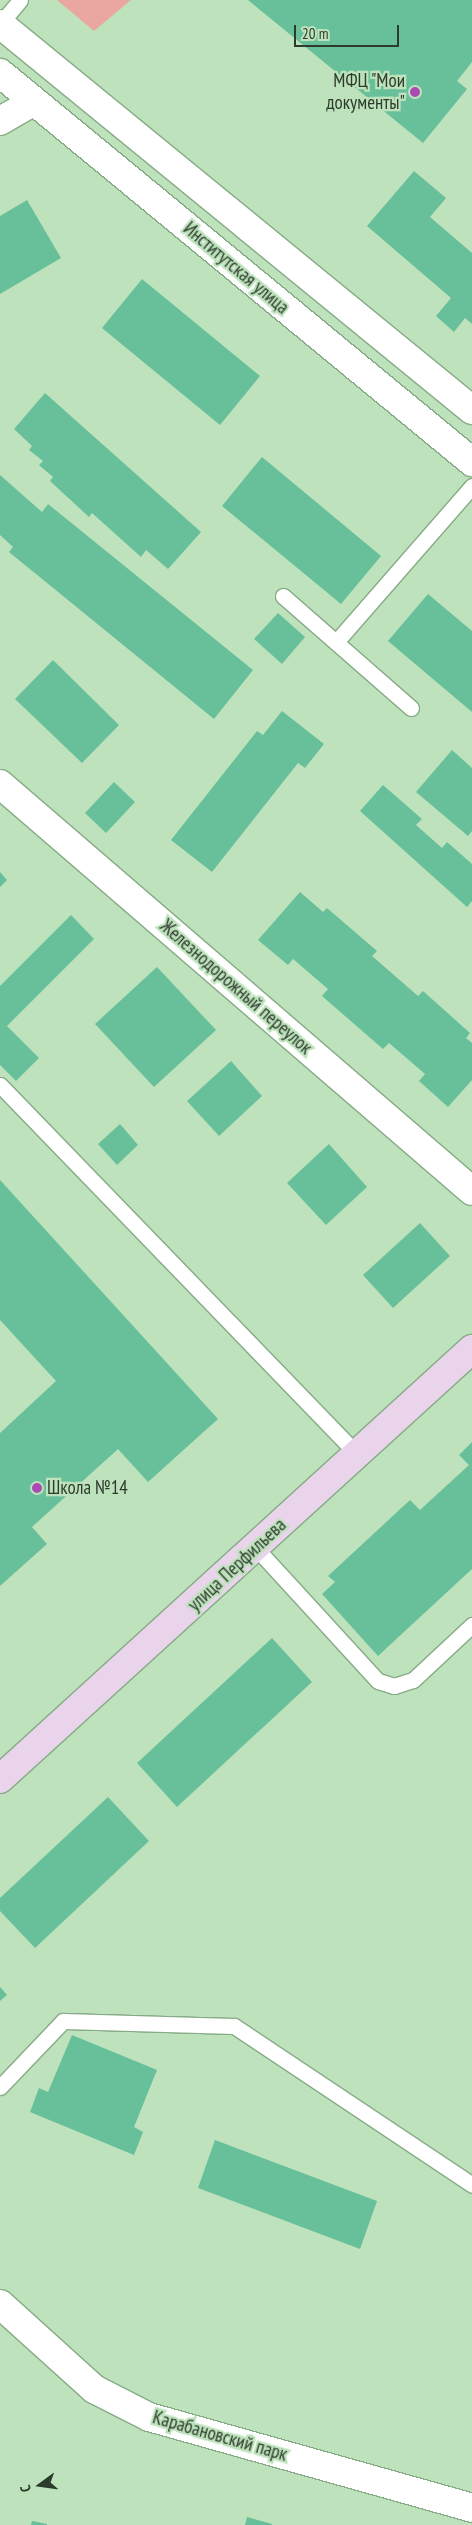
<!DOCTYPE html>
<meta charset="utf-8">
<style>
body{margin:0}
#map{position:relative;width:472px;height:2525px;overflow:hidden;background:#bde2bc;font-family:"PT Sans Narrow",sans-serif}
div>[style]{position:absolute}
[style*='--x']{left:calc(var(--x)*1px);top:calc(var(--y)*1px);width:calc(var(--w)*1px);rotate:calc(var(--a)*1deg)}
.green>*{inset:0;background:#eaa7a1}
.building>*{inset:0;background:#68c09b}
.roads{filter:drop-shadow(1px 0 #87ab86) drop-shadow(-1px 0 #87ab86) drop-shadow(0 1px #87ab86) drop-shadow(0 -1px #87ab86)}
.service>*{height:15px;margin:-7.5px;padding:0 7.5px;transform-origin:7.5px;border-radius:7.5px;background:#fff}
.minor>*{height:28px;margin:-14px;padding:0 14px;transform-origin:14px;border-radius:14px;background:#fff}
.tertiary>*{height:28px;margin:-14px;padding:0 14px;transform-origin:14px;border-radius:14px;background:#fff}
.secondary>*{height:28px;margin:-14px;padding:0 14px;transform-origin:14px;border-radius:14px;background:#ead4ec}
.dots>*{width:14px;height:14px;translate:-50% -50%;box-sizing:border-box;border:2px solid #bde2bc;border-radius:50%}
span{translate:-50% -50%;white-space:nowrap;text-align:center;line-height:1.15;-webkit-text-stroke:4.5px #bde2bc;paint-order:stroke}
.poi-label{font-size:19px;color:#2d3b2c}
.right{translate:-100% -50%;text-align:right}
.left{translate:0 -50%;text-align:left}
.street-label{font-size:19px;color:#2d3b2c}
.north{position:absolute;left:15px;top:2460px;width:50px;height:50px;-webkit-text-stroke:4px #bde2bc;paint-order:stroke;rotate:256deg;font-size:14px;font-weight:700;line-height:20px;text-align:center;color:#2d3b2c}
.north::after{content:'';display:block;margin:auto;width:18px;height:22px;background:#2d3b2c;clip-path:polygon(50% 0,100% 100%,50% 72%,0 100%)}
.scale{position:absolute;left:294px;top:25px;width:105px;height:22px;box-sizing:border-box;border:2px solid #2d3b2c;border-top:0;padding-left:6px;font-size:15px;line-height:18px;white-space:nowrap;color:#2d3b2c;-webkit-text-stroke:4px #bde2bc;paint-order:stroke}
</style>
<div id="map">
<div class="green">
<div style="clip-path:polygon(57px 0,131px 0,94px 31px)"></div>
</div>
<div class="building">
<div style="clip-path:polygon(248px 0,472px 0,472px 62px,457px 81px,467px 89px,423px 143px)"></div>
<div style="clip-path:polygon(414px 171px,446px 198px,430px 217px,472px 253px,472px 324px,465px 318px,454px 332px,436px 316px,451px 298px,367px 226px)"></div>
<div style="clip-path:polygon(27px 200px,61px 258px,0 294px,0 216px)"></div>
<div style="clip-path:polygon(142px 279px,260px 376px,220px 425px,102px 328px)"></div>
<div style="clip-path:polygon(45px 393px,201px 532px,168px 569px,146px 550px,141px 557px,92px 513px,89px 517px,50px 481px,53px 477px,39px 465px,43px 461px,29px 450px,32px 446px,14px 429px)"></div>
<div style="clip-path:polygon(262px 457px,381px 556px,341px 604px,222px 506px)"></div>
<div style="clip-path:polygon(0 475px,42px 512px,48px 504px,253px 670px,214px 719px,9px 552px,13px 547px,0 535px)"></div>
<div style="clip-path:polygon(428px 594px,472px 631px,472px 712px,388px 641px)"></div>
<div style="clip-path:polygon(278px 613px,305px 637px,282px 664px,254px 639px)"></div>
<div style="clip-path:polygon(53px 660px,119px 725px,82px 763px,15px 699px)"></div>
<div style="clip-path:polygon(282px 711px,324px 744px,305px 768px,298px 763px,212px 872px,171px 840px,257px 731px,263px 735px)"></div>
<div style="clip-path:polygon(452px 750px,472px 768px,472px 831px,468px 836px,416px 792px)"></div>
<div style="clip-path:polygon(114px 782px,135px 802px,106px 833px,85px 813px)"></div>
<div style="clip-path:polygon(383px 785px,422px 819px,416px 825px,442px 848px,447px 842px,472px 864px,472px 901px,467px 907px,360px 811px)"></div>
<div style="clip-path:polygon(0 872px,7px 880px,0 887px)"></div>
<div style="clip-path:polygon(300px 892px,323px 912px,327px 908px,377px 951px,372px 956px,418px 996px,423px 991px,470px 1033px,466px 1038px,472px 1043px,472px 1080px,448px 1107px,419px 1081px,425px 1074px,389px 1043px,383px 1049px,322px 996px,328px 989px,293px 959px,288px 965px,258px 940px)"></div>
<div style="clip-path:polygon(71px 915px,94px 939px,7px 1026px,39px 1058px,16px 1081px,0 1065px,0 986px)"></div>
<div style="clip-path:polygon(157px 967px,216px 1030px,154px 1087px,95px 1024px)"></div>
<div style="clip-path:polygon(231px 1061px,262px 1096px,219px 1136px,187px 1101px)"></div>
<div style="clip-path:polygon(120px 1124px,138px 1145px,117px 1165px,98px 1144px)"></div>
<div style="clip-path:polygon(329px 1144px,367px 1187px,326px 1225px,287px 1183px)"></div>
<div style="clip-path:polygon(0 1180px,218px 1419px,148px 1482px,118px 1449px,32px 1527px,47px 1544px,0 1586px,0 1433px,56px 1381px,0 1320px)"></div>
<div style="clip-path:polygon(420px 1223px,450px 1256px,393px 1308px,363px 1275px)"></div>
<div style="clip-path:polygon(472px 1442px,472px 1569px,378px 1656px,322px 1594px,335px 1582px,328px 1576px,410px 1500px,420px 1510px,469px 1465px,459px 1455px)"></div>
<div style="clip-path:polygon(272px 1638px,312px 1682px,177px 1807px,137px 1763px)"></div>
<div style="clip-path:polygon(108px 1797px,149px 1841px,35px 1948px,0 1911px,0 1898px)"></div>
<div style="clip-path:polygon(0 1987px,7px 1995px,0 2001px)"></div>
<div style="clip-path:polygon(72px 2035px,157px 2070px,134px 2127px,143px 2132px,134px 2155px,30px 2112px,39px 2088px,48px 2092px)"></div>
<div style="clip-path:polygon(215px 2140px,377px 2201px,360px 2249px,198px 2188px)"></div>
<div style="clip-path:polygon(247px 2517px,272px 2524px,272px 2525px,245px 2525px)"></div>
<div style="clip-path:polygon(32px 2521px,47px 2524px,47px 2525px,31px 2525px)"></div>
</div>
<div class="roads">
<div class="service">
<div style="--x:0;--y:24;--w:31;--a:-50"></div>
<div style="--x:283;--y:596;--w:170;--a:41.2"></div>
<div style="--x:336;--y:642;--w:207;--a:-48.9"></div>
<div style="--x:0;--y:1085;--w:513;--a:45.95"></div>
<div style="--x:256;--y:1548;--w:180;--a:47.5"></div>
<div style="--x:378;--y:1681;--w:17;--a:17"></div>
<div style="--x:394;--y:1686;--w:20;--a:-18"></div>
<div style="--x:413;--y:1680;--w:81;--a:-43"></div>
<div style="--x:0;--y:2087;--w:91;--a:-46.3"></div>
<div style="--x:63;--y:2021;--w:171;--a:1.7"></div>
<div style="--x:234;--y:2026;--w:286;--a:33.7"></div>
</div>
<div class="minor">
<div style="--x:0;--y:121;--w:39;--a:-30"></div>
<div style="--x:0;--y:784;--w:623;--a:40.77"></div>
<div style="--x:0;--y:2304;--w:127;--a:42.1"></div>
<div style="--x:94;--y:2389;--w:62;--a:27"></div>
<div style="--x:149;--y:2417;--w:336;--a:15.7"></div>
</div>
<div class="tertiary">
<div style="--x:0;--y:24;--w:610;--a:39.28"></div>
<div style="--x:0;--y:73;--w:612;--a:39.49"></div>
</div>
<div class="secondary">
<div style="--x:0;--y:1779;--w:639;--a:-42.33"></div>
</div>
</div>
<div class="dots">
<div style="left:415px;top:92px;background:#aa4bb3"></div>
<div style="left:37px;top:1488px;background:#aa4bb3"></div>
</div>
<div class="poi-label">
<span class="right" style="left:405px;top:92px">МФЦ "Мои<br>документы"</span>
<span class="left" style="left:47px;top:1488px">Школа №14</span>
</div>
<div class="street-label">
<span style="left:236px;top:268px;rotate:40deg">Институтская улица</span>
<span style="left:236px;top:987px;rotate:41deg">Железнодорожный переулок</span>
<span style="left:237px;top:1565px;rotate:-43deg">улица Перфильева</span>
<span style="left:220px;top:2436px;rotate:16deg">Карабановский парк</span>
</div>
<div class="north">С</div>
<div class="scale">20 m</div>
</div>
